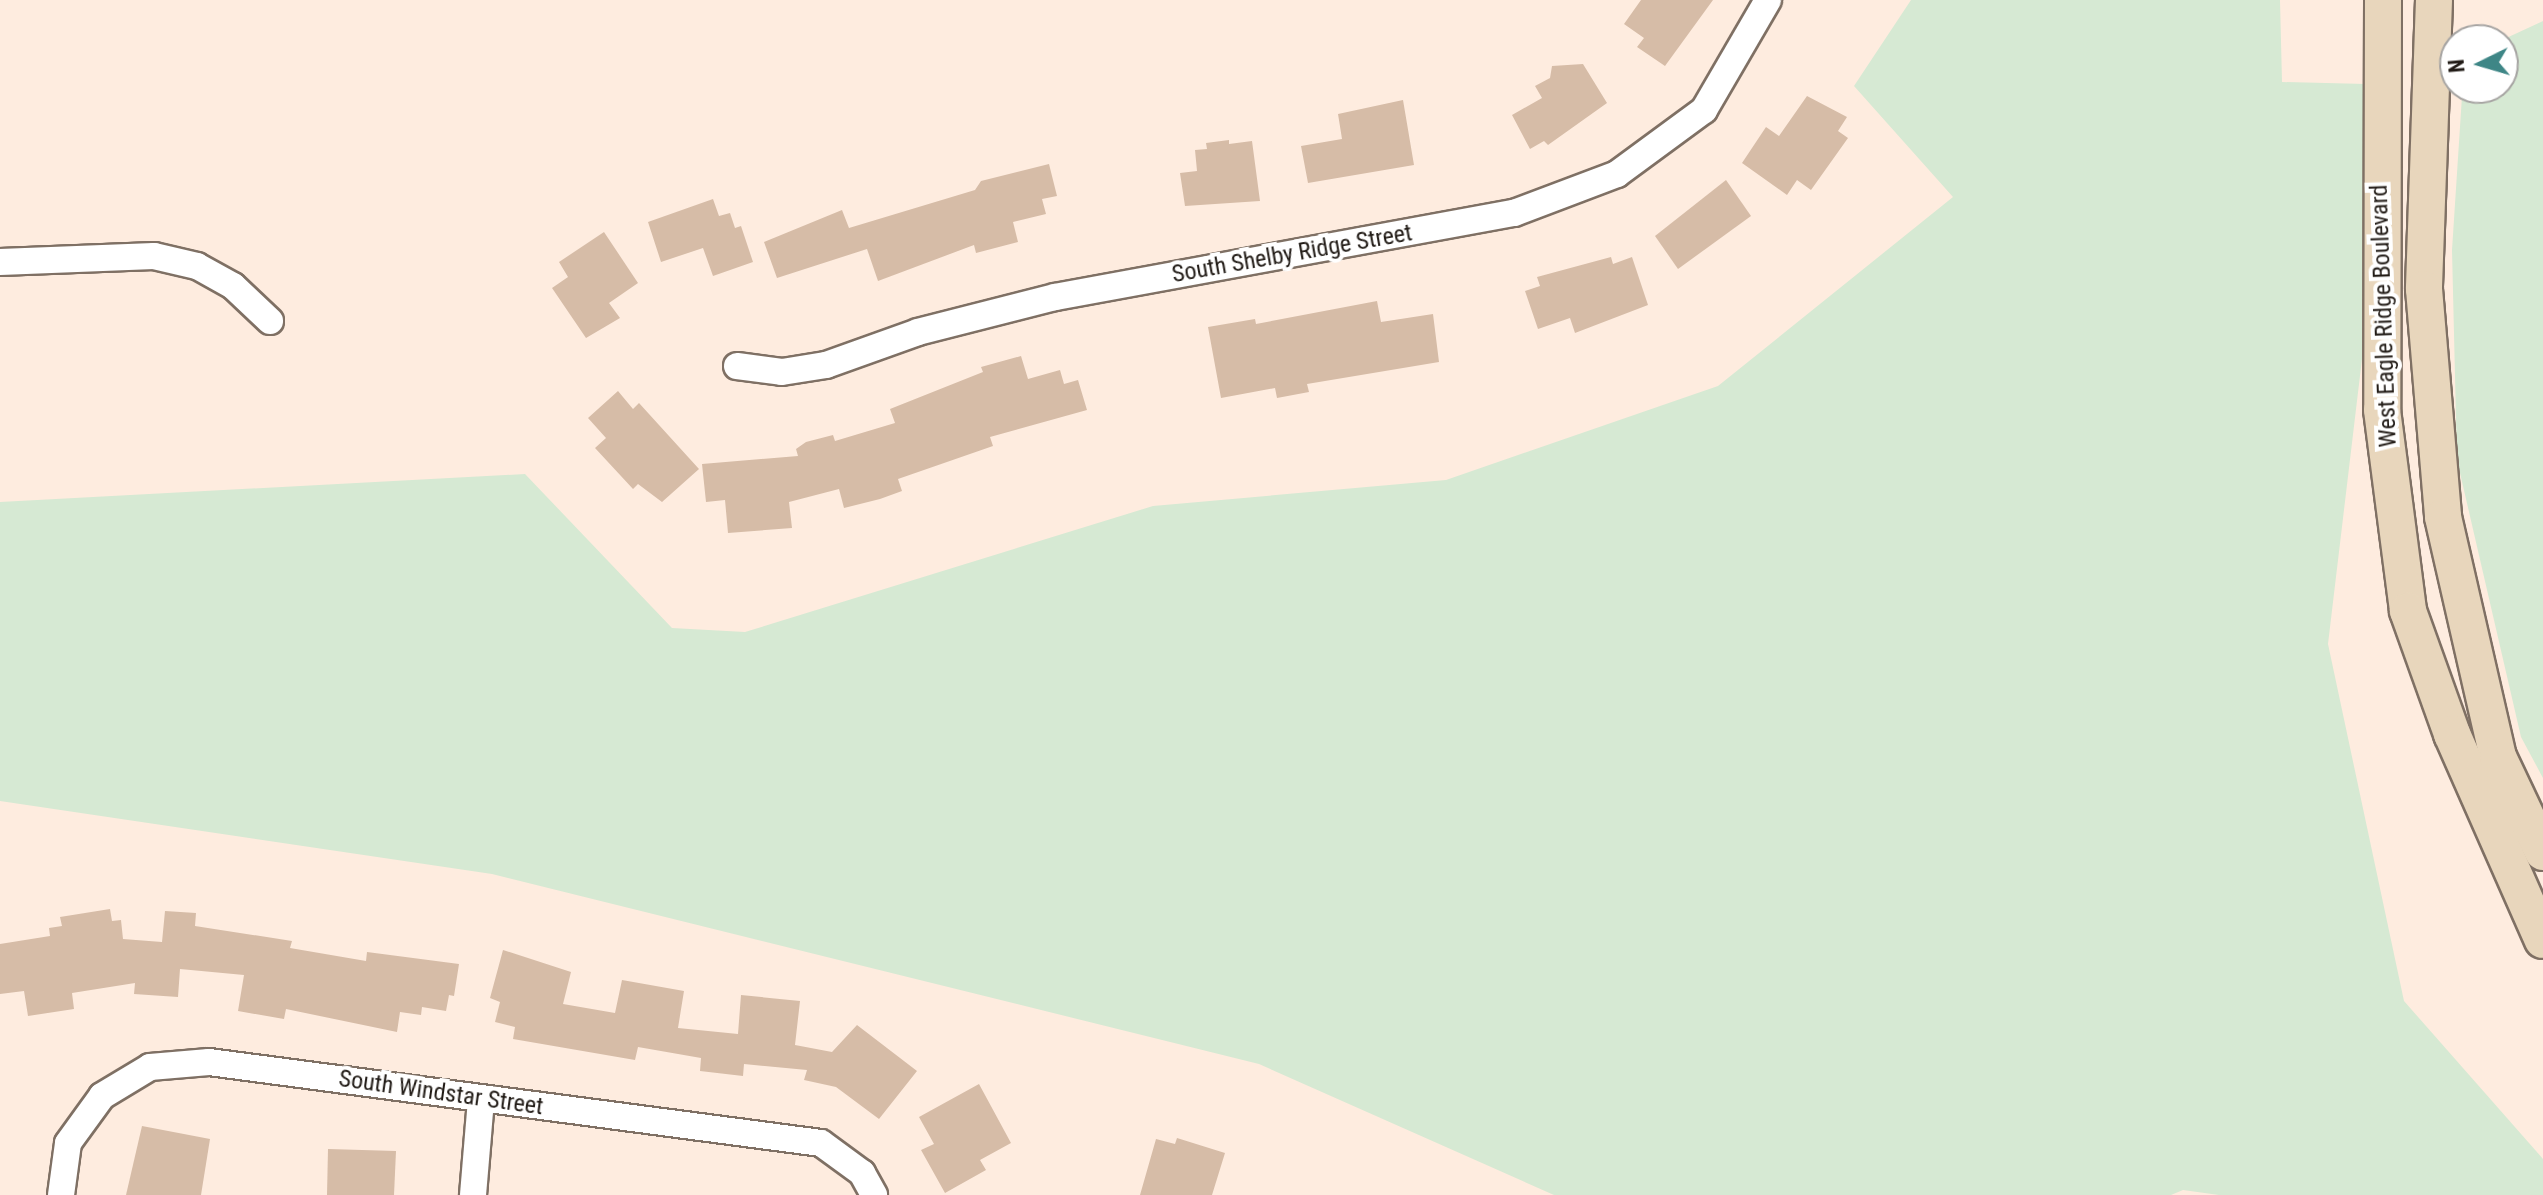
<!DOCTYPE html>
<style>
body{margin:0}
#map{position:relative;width:2543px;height:1195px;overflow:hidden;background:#feecdf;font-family:"Roboto Condensed",sans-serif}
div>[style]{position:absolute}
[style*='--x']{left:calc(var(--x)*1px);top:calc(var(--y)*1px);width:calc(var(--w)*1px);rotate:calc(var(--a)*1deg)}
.green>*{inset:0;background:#d6e9d3}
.building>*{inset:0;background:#d6bca7}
.roads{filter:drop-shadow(2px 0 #7f7064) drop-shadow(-2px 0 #7f7064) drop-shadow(0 2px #7f7064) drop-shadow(0 -2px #7f7064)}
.street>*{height:26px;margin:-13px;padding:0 13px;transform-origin:13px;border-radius:13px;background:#fff}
.secondary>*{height:36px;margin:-18px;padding:0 18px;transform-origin:18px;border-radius:18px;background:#e8d6bc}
span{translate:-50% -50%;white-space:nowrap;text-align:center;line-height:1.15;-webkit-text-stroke:8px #fff;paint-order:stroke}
.street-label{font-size:24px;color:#211b16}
.north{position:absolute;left:2439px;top:24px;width:80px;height:80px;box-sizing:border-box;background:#fff;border:2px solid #a6a4a2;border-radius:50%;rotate:265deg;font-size:22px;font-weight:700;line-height:32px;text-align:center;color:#211b16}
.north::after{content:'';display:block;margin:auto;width:28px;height:36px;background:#3e8686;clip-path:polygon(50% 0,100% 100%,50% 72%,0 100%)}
</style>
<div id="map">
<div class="green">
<div style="clip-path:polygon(1911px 0,2280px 0,2282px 82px,2366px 84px,2362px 359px,2328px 644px,2404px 1001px,2543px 1159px,2543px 1195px,2219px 1195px,2183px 1190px,2171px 1195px,1554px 1195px,1259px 1064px,492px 874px,0 801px,0 502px,525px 474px,672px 628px,745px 632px,1153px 506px,1446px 480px,1718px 386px,1953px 197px,1854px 86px)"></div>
<div style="clip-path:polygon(2543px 21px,2543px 778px,2521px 737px,2457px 460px,2452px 250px,2462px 96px,2466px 88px,2503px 88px,2502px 40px)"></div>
</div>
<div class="building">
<div style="clip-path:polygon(1641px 0,1713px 0,1665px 66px,1637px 47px,1644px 38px,1624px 24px)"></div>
<div style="clip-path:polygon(1583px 64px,1607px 103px,1548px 145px,1544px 141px,1530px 149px,1512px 115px,1542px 98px,1535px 86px,1550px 78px,1552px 66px)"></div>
<div style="clip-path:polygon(1807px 96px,1847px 117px,1838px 131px,1848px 138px,1811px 190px,1797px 180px,1787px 195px,1742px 163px,1766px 127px,1779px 136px)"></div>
<div style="clip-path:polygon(1403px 100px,1414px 165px,1308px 183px,1301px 146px,1342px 139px,1338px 114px)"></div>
<div style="clip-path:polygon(1229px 140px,1229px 144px,1252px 141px,1260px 201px,1185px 206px,1180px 173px,1197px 171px,1195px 150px,1207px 149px,1206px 143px)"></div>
<div style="clip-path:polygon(1049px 164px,1057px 196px,1042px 199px,1046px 214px,1013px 222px,1018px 242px,976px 253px,974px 245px,878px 281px,867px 249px,777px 278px,764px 242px,842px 210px,849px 228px,975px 190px,981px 181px)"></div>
<div style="clip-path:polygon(1726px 180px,1751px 216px,1678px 269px,1655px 236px)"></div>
<div style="clip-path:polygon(713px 199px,719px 216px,730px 213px,735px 228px,741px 226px,753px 262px,713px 276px,703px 248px,661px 262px,648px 222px)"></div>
<div style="clip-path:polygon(604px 232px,638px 283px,609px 303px,620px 318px,586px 338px,552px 288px,568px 277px,559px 262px)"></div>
<div style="clip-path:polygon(1611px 257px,1613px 264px,1632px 257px,1648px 305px,1575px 333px,1570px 318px,1538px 329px,1525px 291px,1540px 286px,1537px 277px)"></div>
<div style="clip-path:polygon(1377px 301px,1381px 322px,1433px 314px,1439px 362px,1307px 384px,1309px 392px,1277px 398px,1275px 388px,1221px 398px,1208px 327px,1255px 319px,1256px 324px)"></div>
<div style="clip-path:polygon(1021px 356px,1028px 379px,1060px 370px,1064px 384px,1078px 380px,1087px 410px,990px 437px,993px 446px,898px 479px,902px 491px,880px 499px,844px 508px,839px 489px,789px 502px,792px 528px,728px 533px,725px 500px,706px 502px,702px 464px,798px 456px,796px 449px,806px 442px,833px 435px,835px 441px,895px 423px,890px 409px,983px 372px,981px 367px)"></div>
<div style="clip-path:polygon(618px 391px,633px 409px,639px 403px,699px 469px,662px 502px,638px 484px,633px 489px,595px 448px,606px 438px,588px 418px)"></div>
<div style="clip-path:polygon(110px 909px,112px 921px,121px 920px,123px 939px,162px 942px,165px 911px,196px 913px,195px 926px,292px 941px,290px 948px,366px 961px,367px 952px,459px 964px,454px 996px,449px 995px,446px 1011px,422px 1007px,421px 1015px,400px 1012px,397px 1032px,286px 1009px,284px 1019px,238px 1011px,244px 975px,180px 969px,178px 997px,134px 994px,135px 983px,72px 993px,74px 1009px,28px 1016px,24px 991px,0 994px,0 944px,50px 936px,49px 928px,62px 926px,60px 917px)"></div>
<div style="clip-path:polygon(503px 950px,571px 972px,563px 1004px,615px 1013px,622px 980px,684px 991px,678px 1028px,738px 1034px,741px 995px,800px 1001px,795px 1045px,832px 1052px,857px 1025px,917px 1071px,879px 1119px,836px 1087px,804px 1080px,807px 1070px,744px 1064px,743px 1076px,700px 1071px,701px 1058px,638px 1047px,635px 1060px,513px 1039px,515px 1027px,495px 1022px,500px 1002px,490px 998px)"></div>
<div style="clip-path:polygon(979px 1084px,1011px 1143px,980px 1160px,986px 1170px,945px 1193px,921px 1150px,934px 1144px,919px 1117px)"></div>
<div style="clip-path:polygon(142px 1126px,210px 1139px,201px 1195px,126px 1195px)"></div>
<div style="clip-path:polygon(1177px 1138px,1225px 1153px,1212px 1195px,1140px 1195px,1156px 1139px,1175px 1144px)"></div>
<div style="clip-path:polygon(328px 1149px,396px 1151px,394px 1195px,327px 1195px)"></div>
</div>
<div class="roads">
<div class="street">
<div style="--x:0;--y:262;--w:154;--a:-2.2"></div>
<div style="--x:154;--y:256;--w:44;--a:13.1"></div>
<div style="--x:197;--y:266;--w:41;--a:29.1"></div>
<div style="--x:233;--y:286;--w:51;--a:43.4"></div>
<div style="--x:737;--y:366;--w:45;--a:7.6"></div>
<div style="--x:782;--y:372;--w:45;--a:-9"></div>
<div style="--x:826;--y:365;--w:98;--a:-19.7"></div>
<div style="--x:918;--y:332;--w:141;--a:-14.3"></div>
<div style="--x:1055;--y:297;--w:467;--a:-10.4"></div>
<div style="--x:1514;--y:213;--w:110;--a:-20.7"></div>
<div style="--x:1617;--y:174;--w:108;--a:-36.3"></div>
<div style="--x:1704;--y:110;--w:127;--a:-59.8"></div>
<div style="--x:61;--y:1195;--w:52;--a:-82.3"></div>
<div style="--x:68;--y:1143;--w:58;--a:-54.1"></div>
<div style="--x:102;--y:1096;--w:56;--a:-31.1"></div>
<div style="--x:150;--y:1067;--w:59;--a:-4.8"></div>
<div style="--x:209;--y:1062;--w:617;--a:7.54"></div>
<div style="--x:821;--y:1143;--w:51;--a:36.2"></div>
<div style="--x:862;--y:1173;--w:25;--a:61"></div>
<div style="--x:473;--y:1195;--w:96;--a:-85.2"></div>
</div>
<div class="secondary">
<div style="--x:2383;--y:0;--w:410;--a:90.1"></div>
<div style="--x:2382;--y:410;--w:203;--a:82.6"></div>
<div style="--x:2408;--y:611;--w:131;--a:70.3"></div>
<div style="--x:2452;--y:734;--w:225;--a:66.2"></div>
<div style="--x:2434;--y:0;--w:289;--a:92"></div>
<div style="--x:2424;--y:289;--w:229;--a:85.2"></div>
<div style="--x:2443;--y:517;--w:246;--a:77.1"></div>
<div style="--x:2498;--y:757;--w:105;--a:64.7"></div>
</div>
</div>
<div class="street-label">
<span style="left:1292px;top:254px;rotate:-10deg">South Shelby Ridge Street</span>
<span style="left:2384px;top:316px;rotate:-92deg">West Eagle Ridge Boulevard</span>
<span style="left:441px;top:1093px;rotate:8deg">South Windstar Street</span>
</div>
<div class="north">N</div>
</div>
